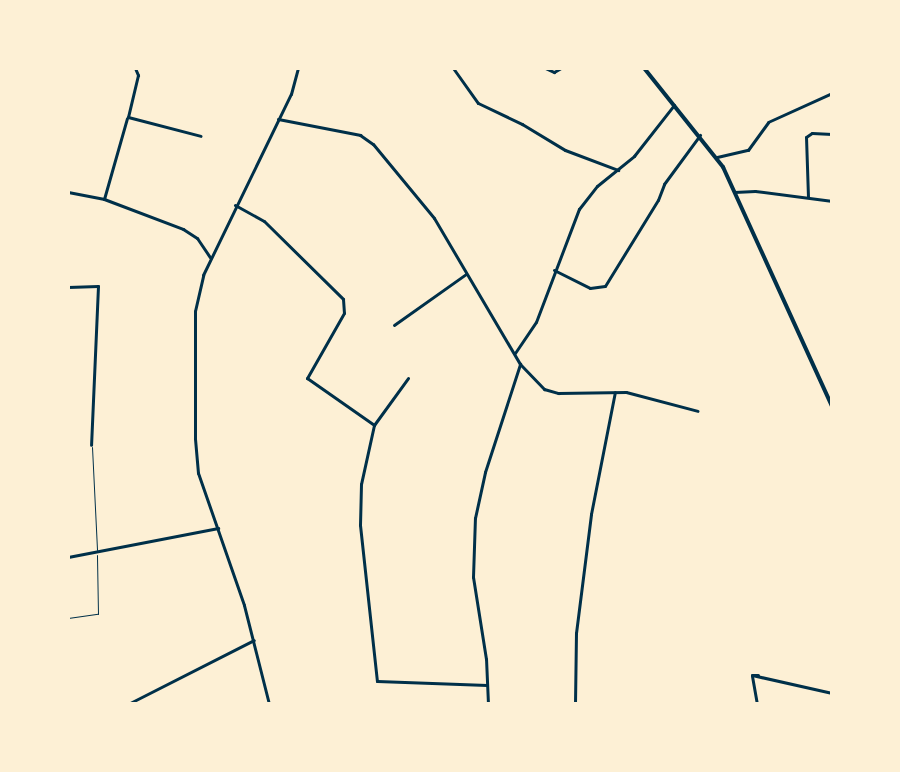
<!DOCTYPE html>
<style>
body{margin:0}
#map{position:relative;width:900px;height:772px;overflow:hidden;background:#fdf0d5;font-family:"Nunito Sans",sans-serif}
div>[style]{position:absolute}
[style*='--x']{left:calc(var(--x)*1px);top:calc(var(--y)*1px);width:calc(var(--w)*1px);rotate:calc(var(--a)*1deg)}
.service>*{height:1px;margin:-0.5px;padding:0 0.5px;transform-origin:0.5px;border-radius:0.5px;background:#003049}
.minor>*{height:3px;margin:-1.5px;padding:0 1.5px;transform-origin:1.5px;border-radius:1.5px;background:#003049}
.tertiary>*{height:3px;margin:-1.5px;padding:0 1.5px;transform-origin:1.5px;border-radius:1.5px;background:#003049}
.secondary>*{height:4px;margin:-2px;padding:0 2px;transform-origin:2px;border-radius:2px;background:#003049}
span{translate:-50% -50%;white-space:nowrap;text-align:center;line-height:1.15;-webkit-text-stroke:7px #fdf0d5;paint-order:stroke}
.frame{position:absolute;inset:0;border:70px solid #fdf0d5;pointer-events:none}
</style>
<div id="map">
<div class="service">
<div style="--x:92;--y:447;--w:103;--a:87.2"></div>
<div style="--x:68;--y:618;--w:30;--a:-8"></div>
<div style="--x:98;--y:614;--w:59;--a:-91"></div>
</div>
<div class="minor">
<div style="--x:135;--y:68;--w:8;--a:67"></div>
<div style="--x:138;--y:75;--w:43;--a:103.4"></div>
<div style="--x:128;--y:117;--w:75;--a:14.6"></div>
<div style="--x:453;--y:68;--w:43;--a:54.5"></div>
<div style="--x:478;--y:103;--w:49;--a:25.5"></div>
<div style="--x:522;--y:124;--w:50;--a:31.2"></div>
<div style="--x:565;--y:150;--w:57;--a:20.7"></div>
<div style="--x:545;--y:68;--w:10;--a:24"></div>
<div style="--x:554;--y:72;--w:8;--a:-30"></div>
<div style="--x:278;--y:119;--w:84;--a:11"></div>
<div style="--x:360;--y:135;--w:16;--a:35"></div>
<div style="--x:373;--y:144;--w:96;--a:50.5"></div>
<div style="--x:434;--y:218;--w:169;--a:59.5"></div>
<div style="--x:520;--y:364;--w:35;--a:46"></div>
<div style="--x:544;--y:389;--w:15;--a:16"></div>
<div style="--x:558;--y:393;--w:68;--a:-0.8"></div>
<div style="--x:626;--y:392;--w:74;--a:14.8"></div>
<div style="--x:717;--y:157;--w:32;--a:-13"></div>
<div style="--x:748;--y:150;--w:34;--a:-54"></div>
<div style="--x:768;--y:122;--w:70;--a:-24.4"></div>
<div style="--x:734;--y:192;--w:21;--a:-3"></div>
<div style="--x:755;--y:191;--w:78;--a:7.4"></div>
<div style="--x:808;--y:197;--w:60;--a:-91.9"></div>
<div style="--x:806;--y:137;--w:7;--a:-34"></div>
<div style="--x:812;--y:133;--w:20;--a:3"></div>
<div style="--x:104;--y:199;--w:84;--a:-74.1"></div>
<div style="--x:235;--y:205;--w:33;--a:29"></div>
<div style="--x:264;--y:221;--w:111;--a:44.6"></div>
<div style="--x:343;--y:299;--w:14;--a:86"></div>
<div style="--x:344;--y:313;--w:75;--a:119.6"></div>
<div style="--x:307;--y:378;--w:82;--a:35"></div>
<div style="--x:374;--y:425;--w:60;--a:102.4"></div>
<div style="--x:361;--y:484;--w:41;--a:91.4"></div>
<div style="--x:360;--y:525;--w:157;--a:83.8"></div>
<div style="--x:377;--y:681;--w:110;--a:2.1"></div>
<div style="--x:554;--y:270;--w:40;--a:26.6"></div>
<div style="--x:590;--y:288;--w:15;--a:-8"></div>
<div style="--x:605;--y:286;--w:101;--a:-58.4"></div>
<div style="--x:658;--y:200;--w:17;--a:-69"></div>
<div style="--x:664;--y:184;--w:61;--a:-53.7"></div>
<div style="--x:68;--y:287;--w:30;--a:-2"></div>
<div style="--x:98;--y:286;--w:159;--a:92.5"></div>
<div style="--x:394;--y:325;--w:88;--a:-35.3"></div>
<div style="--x:515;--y:353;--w:37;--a:-56"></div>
<div style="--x:536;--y:322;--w:121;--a:-69.2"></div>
<div style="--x:579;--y:209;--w:29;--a:-52"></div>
<div style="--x:597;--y:186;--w:48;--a:-39"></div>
<div style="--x:634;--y:156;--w:65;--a:-51.9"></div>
<div style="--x:374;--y:425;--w:58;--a:-54.1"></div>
<div style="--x:68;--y:557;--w:153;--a:-10.9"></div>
<div style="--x:758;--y:675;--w:6;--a:180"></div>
<div style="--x:752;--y:675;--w:82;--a:12.7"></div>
<div style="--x:752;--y:676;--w:28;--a:80"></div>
<div style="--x:128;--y:704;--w:141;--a:-26.9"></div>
<div style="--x:488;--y:704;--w:45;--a:-92.5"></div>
<div style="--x:486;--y:659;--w:83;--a:-99"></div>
<div style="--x:473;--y:577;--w:59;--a:-88.1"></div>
<div style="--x:475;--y:518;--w:47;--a:-77.7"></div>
<div style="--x:485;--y:472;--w:114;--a:-72"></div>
<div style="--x:575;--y:704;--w:71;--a:-89.2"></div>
<div style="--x:576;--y:633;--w:120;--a:-82.8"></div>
<div style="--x:591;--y:514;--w:124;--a:-78.9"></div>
</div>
<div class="tertiary">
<div style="--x:68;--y:192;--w:37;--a:11"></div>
<div style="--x:104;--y:199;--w:85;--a:20.8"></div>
<div style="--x:183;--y:229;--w:17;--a:33"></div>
<div style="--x:197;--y:238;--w:23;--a:56"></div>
<div style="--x:269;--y:704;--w:102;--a:-104.2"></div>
<div style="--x:244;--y:605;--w:140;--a:-109.2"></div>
<div style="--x:198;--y:473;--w:35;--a:-95"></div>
<div style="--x:195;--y:438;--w:127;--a:-90"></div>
<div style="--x:195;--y:311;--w:37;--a:-77"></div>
<div style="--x:203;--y:275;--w:201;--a:-64.1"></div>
<div style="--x:291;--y:94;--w:27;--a:-75"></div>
</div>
<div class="secondary">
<div style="--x:644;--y:68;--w:127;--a:51.4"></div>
<div style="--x:723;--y:167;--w:263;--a:65.5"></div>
</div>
<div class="frame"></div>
</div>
